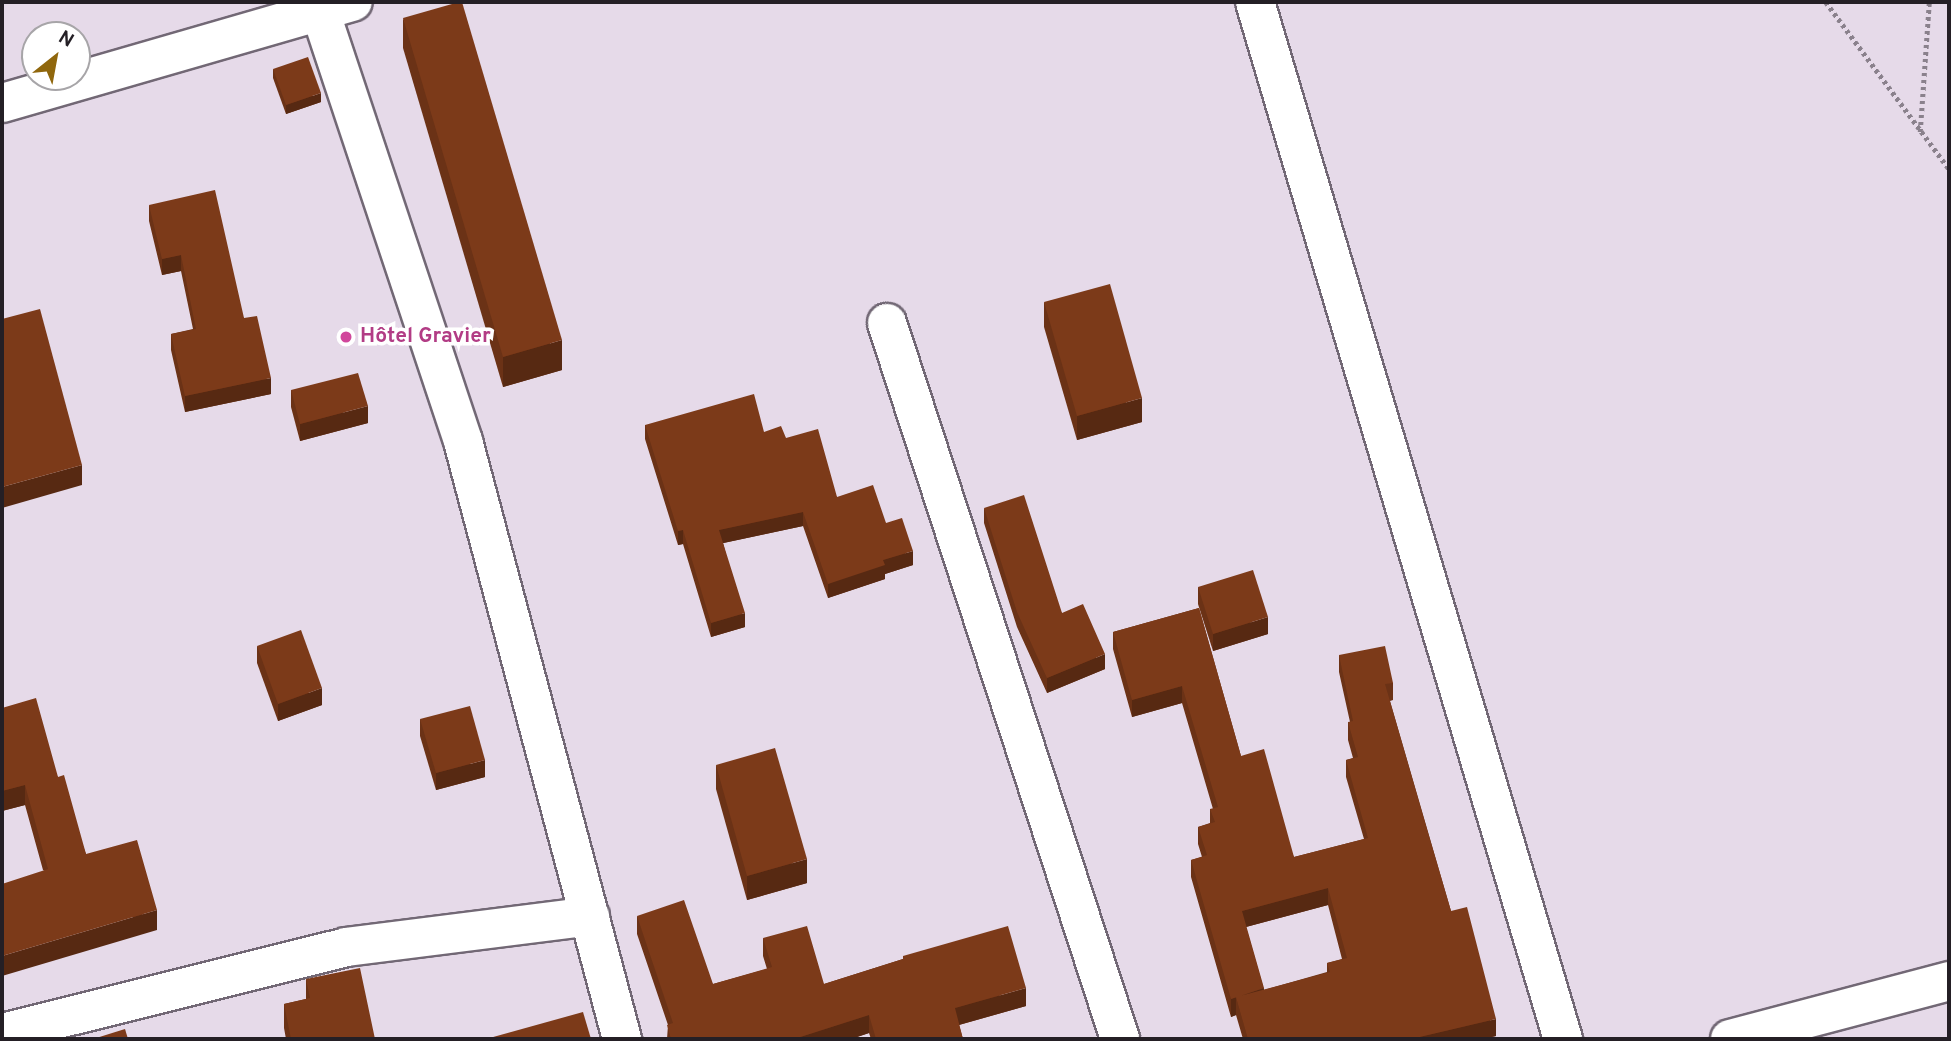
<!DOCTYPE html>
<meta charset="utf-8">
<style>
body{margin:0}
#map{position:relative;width:1951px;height:1041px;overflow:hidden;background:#e6dae9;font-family:Overpass,sans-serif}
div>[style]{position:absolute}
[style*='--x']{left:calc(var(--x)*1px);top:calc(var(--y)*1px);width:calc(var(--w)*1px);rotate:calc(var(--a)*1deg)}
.path>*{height:4.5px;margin-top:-2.25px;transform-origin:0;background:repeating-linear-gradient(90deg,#8a818c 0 3.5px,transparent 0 7px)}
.roads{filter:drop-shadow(2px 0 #726875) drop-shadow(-2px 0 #726875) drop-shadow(0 2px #726875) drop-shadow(0 -2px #726875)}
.minor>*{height:38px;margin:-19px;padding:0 19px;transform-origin:19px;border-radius:19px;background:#fff}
.wall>*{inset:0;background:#6b3216}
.shaded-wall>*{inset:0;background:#572912}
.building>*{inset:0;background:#7c3a19}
.dots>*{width:19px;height:19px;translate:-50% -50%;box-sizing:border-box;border:4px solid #fff;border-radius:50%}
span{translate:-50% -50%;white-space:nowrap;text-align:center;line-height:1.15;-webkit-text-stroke:7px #fff;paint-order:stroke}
.hotel-label{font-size:21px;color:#b23c85;font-weight:700}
.left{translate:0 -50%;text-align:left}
.frame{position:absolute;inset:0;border:4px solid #241f25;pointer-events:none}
.north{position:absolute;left:21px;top:21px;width:70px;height:70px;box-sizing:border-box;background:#fff;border:2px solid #a7a5a8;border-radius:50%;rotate:31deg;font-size:19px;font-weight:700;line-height:28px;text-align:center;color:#241f25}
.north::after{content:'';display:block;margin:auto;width:24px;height:32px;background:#90670d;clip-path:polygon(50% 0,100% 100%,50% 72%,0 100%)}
</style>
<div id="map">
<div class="path">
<div style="--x:1826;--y:2;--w:207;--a:53.6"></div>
<div style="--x:1920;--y:132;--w:130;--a:-86"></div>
</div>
<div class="roads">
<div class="minor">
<div style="--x:317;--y:2;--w:463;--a:71.6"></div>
<div style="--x:463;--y:441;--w:619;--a:75.11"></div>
<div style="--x:1255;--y:2;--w:1082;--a:73.46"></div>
<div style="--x:2;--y:103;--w:365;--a:-16.1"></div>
<div style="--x:887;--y:323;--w:753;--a:71.97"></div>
<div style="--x:2;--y:1033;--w:355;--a:-14"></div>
<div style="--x:346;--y:947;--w:246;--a:-7.2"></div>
<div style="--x:1730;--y:1039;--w:227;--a:-14.8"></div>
</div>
</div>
<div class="wall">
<div style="clip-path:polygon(403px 18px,562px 370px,503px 387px,403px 48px)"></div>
<div style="clip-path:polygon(273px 69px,321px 102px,286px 114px,273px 78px)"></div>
<div style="clip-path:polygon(149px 205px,244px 318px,271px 394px,185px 412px,171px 350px,171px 334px,193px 329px,181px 271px,162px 275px,149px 221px)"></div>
<div style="clip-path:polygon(1044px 302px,1142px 422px,1077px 440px,1044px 327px)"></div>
<div style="clip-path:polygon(291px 390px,368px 423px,300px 441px,291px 407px)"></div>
<div style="clip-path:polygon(645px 425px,764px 432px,786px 438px,837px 497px,886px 523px,913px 565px,885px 574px,885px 579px,828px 598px,803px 526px,723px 543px,745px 627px,711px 637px,683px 544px,678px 545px,645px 439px)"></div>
<div style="clip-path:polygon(984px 508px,1062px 613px,1105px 669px,1047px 693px,1017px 627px,984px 523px)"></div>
<div style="clip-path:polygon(1198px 587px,1268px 634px,1213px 651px,1198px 604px)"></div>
<div style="clip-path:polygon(evenodd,1199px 608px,1241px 756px,1294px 857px,1364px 839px,1346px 777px,1346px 760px,1353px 758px,1348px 740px,1348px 722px,1350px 722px,1339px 672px,1339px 655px,1393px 683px,1393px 700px,1390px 701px,1451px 911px,1496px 1036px,1483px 1039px,1243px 1039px,1236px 1015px,1231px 1017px,1191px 877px,1191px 860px,1202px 857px,1198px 844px,1198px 827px,1210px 823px,1210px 809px,1213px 809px,1182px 703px,1132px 717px,1113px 649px,1113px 632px,1199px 608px,1328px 905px,1342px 959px,1327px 963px,1327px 972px,1264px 990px,1246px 927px,1328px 905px)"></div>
<div style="clip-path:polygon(257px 646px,322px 705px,278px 721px,257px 663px)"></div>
<div style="clip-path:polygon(2px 708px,58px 777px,86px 854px,157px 930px,43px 870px,25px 805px,2px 811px)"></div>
<div style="clip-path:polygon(420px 719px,485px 777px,436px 790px,420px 736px)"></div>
<div style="clip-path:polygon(716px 765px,807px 883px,747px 900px,716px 789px)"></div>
<div style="clip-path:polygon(637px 916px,713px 984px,767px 969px,763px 956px,763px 938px,824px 984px,903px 959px,903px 956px,1026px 1006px,959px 1025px,963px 1039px,871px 1039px,869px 1033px,851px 1039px,667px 1039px,668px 1025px,637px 934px)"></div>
<div style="clip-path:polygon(306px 979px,375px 1039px,286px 1039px,284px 1028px,284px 1004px,306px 999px)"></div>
</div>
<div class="shaded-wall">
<div style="clip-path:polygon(321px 93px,321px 102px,286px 114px,286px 105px)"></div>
<div style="clip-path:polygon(181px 255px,181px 271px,162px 275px,162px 259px)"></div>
<div style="clip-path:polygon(562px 340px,562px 370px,503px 387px,503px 357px)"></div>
<div style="clip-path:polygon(271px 378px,271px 394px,185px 412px,185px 396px)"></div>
<div style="clip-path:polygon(1142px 398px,1142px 422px,1077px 440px,1077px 416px)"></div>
<div style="clip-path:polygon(368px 406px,368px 423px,300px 441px,300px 424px)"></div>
<div style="clip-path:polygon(82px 465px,82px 485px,2px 508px,2px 487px)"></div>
<div style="clip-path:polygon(803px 512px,803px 526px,719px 544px,719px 530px)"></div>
<div style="clip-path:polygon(683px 530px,683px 544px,678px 545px,678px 531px)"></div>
<div style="clip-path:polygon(913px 551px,913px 565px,885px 574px,885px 579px,828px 598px,828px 584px,883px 560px)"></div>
<div style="clip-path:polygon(745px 613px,745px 627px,711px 637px,711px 623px)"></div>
<div style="clip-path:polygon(1268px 617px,1268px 634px,1213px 651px,1213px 634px)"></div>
<div style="clip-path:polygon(1105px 654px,1105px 669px,1047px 693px,1047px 678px)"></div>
<div style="clip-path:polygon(1182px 686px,1182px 703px,1132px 717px,1132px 700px)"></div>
<div style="clip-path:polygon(322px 688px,322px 705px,278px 721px,278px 704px)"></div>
<div style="clip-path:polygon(485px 760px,485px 777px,436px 790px,436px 773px)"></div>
<div style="clip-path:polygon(25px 785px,25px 805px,2px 811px,2px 791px)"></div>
<div style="clip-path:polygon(807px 859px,807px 883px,747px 900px,747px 876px)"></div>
<div style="clip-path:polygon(1328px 888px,1328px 905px,1242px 928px,1242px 911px)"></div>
<div style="clip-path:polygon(157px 910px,157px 930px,2px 976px,2px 956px)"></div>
<div style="clip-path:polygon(1026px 988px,1026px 1006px,955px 1026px,955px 1008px)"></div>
<div style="clip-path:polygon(1264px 988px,1264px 1005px,1236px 997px,1236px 1015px,1231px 1017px,1231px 999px)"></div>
<div style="clip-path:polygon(869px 1015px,869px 1033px,851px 1039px,794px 1039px)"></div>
<div style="clip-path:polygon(1496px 1019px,1496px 1036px,1483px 1039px,1411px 1039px)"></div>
</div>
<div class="building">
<div style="clip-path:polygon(459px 2px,462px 2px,562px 340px,503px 357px,403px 18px)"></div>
<div style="clip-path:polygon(308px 57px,321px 93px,286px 105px,273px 69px)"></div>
<div style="clip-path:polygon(215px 190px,244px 318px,257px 316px,271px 378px,185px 396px,171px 334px,196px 329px,181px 255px,162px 259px,149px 205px)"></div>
<div style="clip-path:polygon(1110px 284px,1142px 398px,1077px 416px,1044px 302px)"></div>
<div style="clip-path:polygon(40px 309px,82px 465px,2px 487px,2px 319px)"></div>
<div style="clip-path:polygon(358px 373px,368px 406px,300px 424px,291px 390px)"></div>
<div style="clip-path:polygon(754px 394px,764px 432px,781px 426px,786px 438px,818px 429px,837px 497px,873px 485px,886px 523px,902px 518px,913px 551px,883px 560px,885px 565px,828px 584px,803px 512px,719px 530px,745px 613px,711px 623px,683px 530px,678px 531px,645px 425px)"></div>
<div style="clip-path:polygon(1024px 495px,1062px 613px,1083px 604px,1105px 654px,1047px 678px,1017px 612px,984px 508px)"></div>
<div style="clip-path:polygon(1253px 570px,1268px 617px,1213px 634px,1198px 587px)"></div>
<div style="clip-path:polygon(1199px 608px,1241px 756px,1264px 749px,1294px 857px,1368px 838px,1346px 760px,1358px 757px,1348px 722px,1353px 721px,1339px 655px,1385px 646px,1393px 683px,1385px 684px,1424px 819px,1451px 911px,1467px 907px,1496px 1019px,1411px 1039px,1248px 1039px,1236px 997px,1330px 972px,1327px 963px,1347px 958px,1328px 888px,1242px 911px,1264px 988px,1231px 999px,1191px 860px,1207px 855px,1198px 827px,1215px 822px,1210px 809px,1218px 807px,1182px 686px,1132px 700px,1113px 632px)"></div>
<div style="clip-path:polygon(301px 630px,322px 688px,278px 704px,257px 646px)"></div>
<div style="clip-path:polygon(36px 698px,58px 777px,64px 775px,86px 854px,137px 840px,157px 910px,2px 956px,2px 884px,48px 869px,25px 785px,2px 791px,2px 708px)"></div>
<div style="clip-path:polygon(470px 706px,485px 760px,436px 773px,420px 719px)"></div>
<div style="clip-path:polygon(775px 748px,807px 859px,747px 876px,716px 765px)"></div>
<div style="clip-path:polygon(684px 900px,713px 984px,772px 967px,763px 938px,807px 926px,824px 984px,903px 959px,903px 956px,1008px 926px,1026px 988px,955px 1008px,963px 1039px,876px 1039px,869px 1015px,794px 1039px,671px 1039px,667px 1025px,673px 1023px,637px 916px)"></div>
<div style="clip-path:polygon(360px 968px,375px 1039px,291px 1039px,284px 1004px,310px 998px,306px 979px)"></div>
<div style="clip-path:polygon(583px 1012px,591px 1039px,486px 1039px)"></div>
<div style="clip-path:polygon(125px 1029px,128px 1039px,93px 1039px)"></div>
</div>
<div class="dots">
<div style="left:346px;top:337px;background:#d1479c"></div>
</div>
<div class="hotel-label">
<span class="left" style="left:360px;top:337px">Hôtel Gravier</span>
</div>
<div class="frame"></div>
<div class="north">N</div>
</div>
